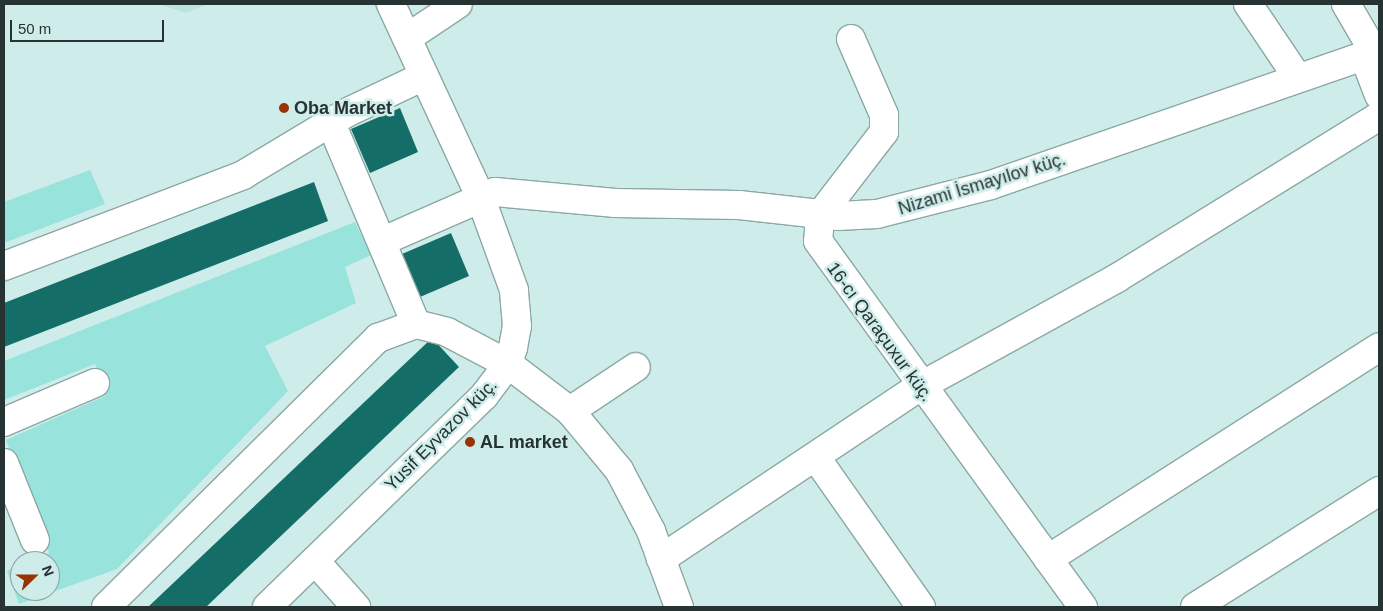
<!DOCTYPE html>
<meta charset="utf-8">
<style>
body{margin:0}
#map{position:relative;width:1383px;height:611px;overflow:hidden;background:#ceece9;font-family:Helvetica,sans-serif}
div>[style]{position:absolute}
[style*='--x']{left:calc(var(--x)*1px);top:calc(var(--y)*1px);width:calc(var(--w)*1px);rotate:calc(var(--a)*1deg)}
.built>*{inset:0;background:#bae3df}
.green>*{inset:0;background:#98e3dc}
.building>*{inset:0;background:#156d68}
.roads{filter:drop-shadow(1px 0 #8ba8a5) drop-shadow(-1px 0 #8ba8a5) drop-shadow(0 1px #8ba8a5) drop-shadow(0 -1px #8ba8a5)}
.minor>*{height:28px;margin:-14px;padding:0 14px;transform-origin:14px;border-radius:14px;background:#fff}
.dots>*{width:14px;height:14px;translate:-50% -50%;box-sizing:border-box;border:2px solid #ceece9;border-radius:50%}
span{translate:-50% -50%;white-space:nowrap;text-align:center;line-height:1.15;-webkit-text-stroke:5px #ceece9;paint-order:stroke}
.poi-label{font-size:18px;color:#273332;font-weight:700}
.left{translate:0 -50%;text-align:left}
.street-label{font-size:18px;color:#273332}
.frame{position:absolute;inset:0;border:5px solid #273332;pointer-events:none}
.north{position:absolute;left:10px;top:551px;width:50px;height:50px;box-sizing:border-box;background:#ceece9;border:1px solid #8ba2a0;border-radius:50%;rotate:68deg;font-size:14px;font-weight:700;line-height:20px;text-align:center;color:#273332}
.north::after{content:'';display:block;margin:auto;width:18px;height:22px;background:#983306;clip-path:polygon(50% 0,100% 100%,50% 72%,0 100%)}
.scale{position:absolute;left:10px;top:20px;width:154px;height:22px;box-sizing:border-box;border:2px solid #273332;border-top:0;padding-left:6px;font-size:15px;line-height:18px;white-space:nowrap;color:#273332;-webkit-text-stroke:4px #ceece9;paint-order:stroke}
</style>
<div id="map">
<div class="built">
<div style="clip-path:polygon(159px 4px,209px 4px,186px 13px)"></div>
</div>
<div class="green">
<div style="clip-path:polygon(90px 170px,105px 204px,4px 243px,4px 202px)"></div>
<div style="clip-path:polygon(355px 222px,371px 255px,345px 267px,356px 303px,265px 346px,288px 391px,117px 569px,19px 604px,7px 571px,20px 565px,20px 591px,50px 591px,50px 561px,31px 561px,49px 553px,6px 440px,105px 396px,95px 364px,4px 400px,4px 361px)"></div>
</div>
<div class="building">
<div style="clip-path:polygon(400px 108px,418px 152px,370px 173px,351px 129px)"></div>
<div style="clip-path:polygon(314px 182px,328px 221px,4px 347px,4px 303px)"></div>
<div style="clip-path:polygon(451px 233px,469px 276px,420px 297px,402px 254px)"></div>
<div style="clip-path:polygon(432px 338px,459px 367px,206px 607px,148px 607px)"></div>
</div>
<div class="roads">
<div class="minor">
<div style="--x:1248;--y:4;--w:89;--a:56"></div>
<div style="--x:1346;--y:4;--w:56;--a:59.7"></div>
<div style="--x:407;--y:38;--w:61;--a:-33.7"></div>
<div style="--x:851;--y:39;--w:83;--a:66.5"></div>
<div style="--x:884;--y:115;--w:17;--a:90"></div>
<div style="--x:884;--y:132;--w:105;--a:127.6"></div>
<div style="--x:820;--y:215;--w:26;--a:94"></div>
<div style="--x:818;--y:241;--w:452;--a:54.1"></div>
<div style="--x:1364;--y:56;--w:42;--a:69"></div>
<div style="--x:331;--y:123;--w:218;--a:67.1"></div>
<div style="--x:383;--y:241;--w:122;--a:-23.6"></div>
<div style="--x:495;--y:192;--w:121;--a:5.2"></div>
<div style="--x:615;--y:203;--w:124;--a:0.9"></div>
<div style="--x:739;--y:205;--w:100;--a:6.3"></div>
<div style="--x:838;--y:216;--w:39;--a:-3"></div>
<div style="--x:877;--y:214;--w:118;--a:-14.3"></div>
<div style="--x:991;--y:185;--w:410;--a:-19.1"></div>
<div style="--x:4;--y:266;--w:256;--a:-20.8"></div>
<div style="--x:243;--y:175;--w:120;--a:-31"></div>
<div style="--x:346;--y:113;--w:86;--a:-25.4"></div>
<div style="--x:570;--y:411;--w:79;--a:-33.7"></div>
<div style="--x:4;--y:422;--w:99;--a:-23.2"></div>
<div style="--x:817;--y:459;--w:181;--a:54.9"></div>
<div style="--x:4;--y:463;--w:83;--a:68.1"></div>
<div style="--x:661;--y:559;--w:310;--a:-33.7"></div>
<div style="--x:919;--y:387;--w:226;--a:-28.8"></div>
<div style="--x:1117;--y:278;--w:308;--a:-31.7"></div>
<div style="--x:1048;--y:559;--w:393;--a:-32.6"></div>
<div style="--x:315;--y:561;--w:62;--a:48.3"></div>
<div style="--x:106;--y:607;--w:383;--a:-44.7"></div>
<div style="--x:378;--y:338;--w:40;--a:-20.2"></div>
<div style="--x:416;--y:324;--w:32;--a:14"></div>
<div style="--x:447;--y:332;--w:69;--a:27.7"></div>
<div style="--x:508;--y:364;--w:78;--a:37.2"></div>
<div style="--x:570;--y:411;--w:77;--a:50.3"></div>
<div style="--x:619;--y:470;--w:69;--a:62.3"></div>
<div style="--x:651;--y:531;--w:81;--a:69.8"></div>
<div style="--x:267;--y:607;--w:303;--a:-44.2"></div>
<div style="--x:484;--y:396;--w:40;--a:-53"></div>
<div style="--x:508;--y:364;--w:17;--a:-73"></div>
<div style="--x:513;--y:348;--w:22;--a:-80"></div>
<div style="--x:517;--y:326;--w:36;--a:-95"></div>
<div style="--x:514;--y:290;--w:100;--a:-109.9"></div>
<div style="--x:480;--y:196;--w:212;--a:-114.9"></div>
<div style="--x:1195;--y:607;--w:218;--a:-32.2"></div>
</div>
</div>
<div class="dots">
<div style="left:284px;top:108px;background:#983306"></div>
<div style="left:470px;top:442px;background:#983306"></div>
</div>
<div class="poi-label">
<span class="left" style="left:294px;top:108px">Oba Market</span>
<span class="left" style="left:480px;top:442px">AL market</span>
</div>
<div class="street-label">
<span style="left:982px;top:184px;rotate:-17deg">Nizami İsmayılov küç.</span>
<span style="left:880px;top:332px;rotate:54deg">16-cı Qaraçuxur küç.</span>
<span style="left:441px;top:435px;rotate:-45deg">Yusif Eyvazov küç.</span>
</div>
<div class="frame"></div>
<div class="north">N</div>
<div class="scale">50 m</div>
</div>
